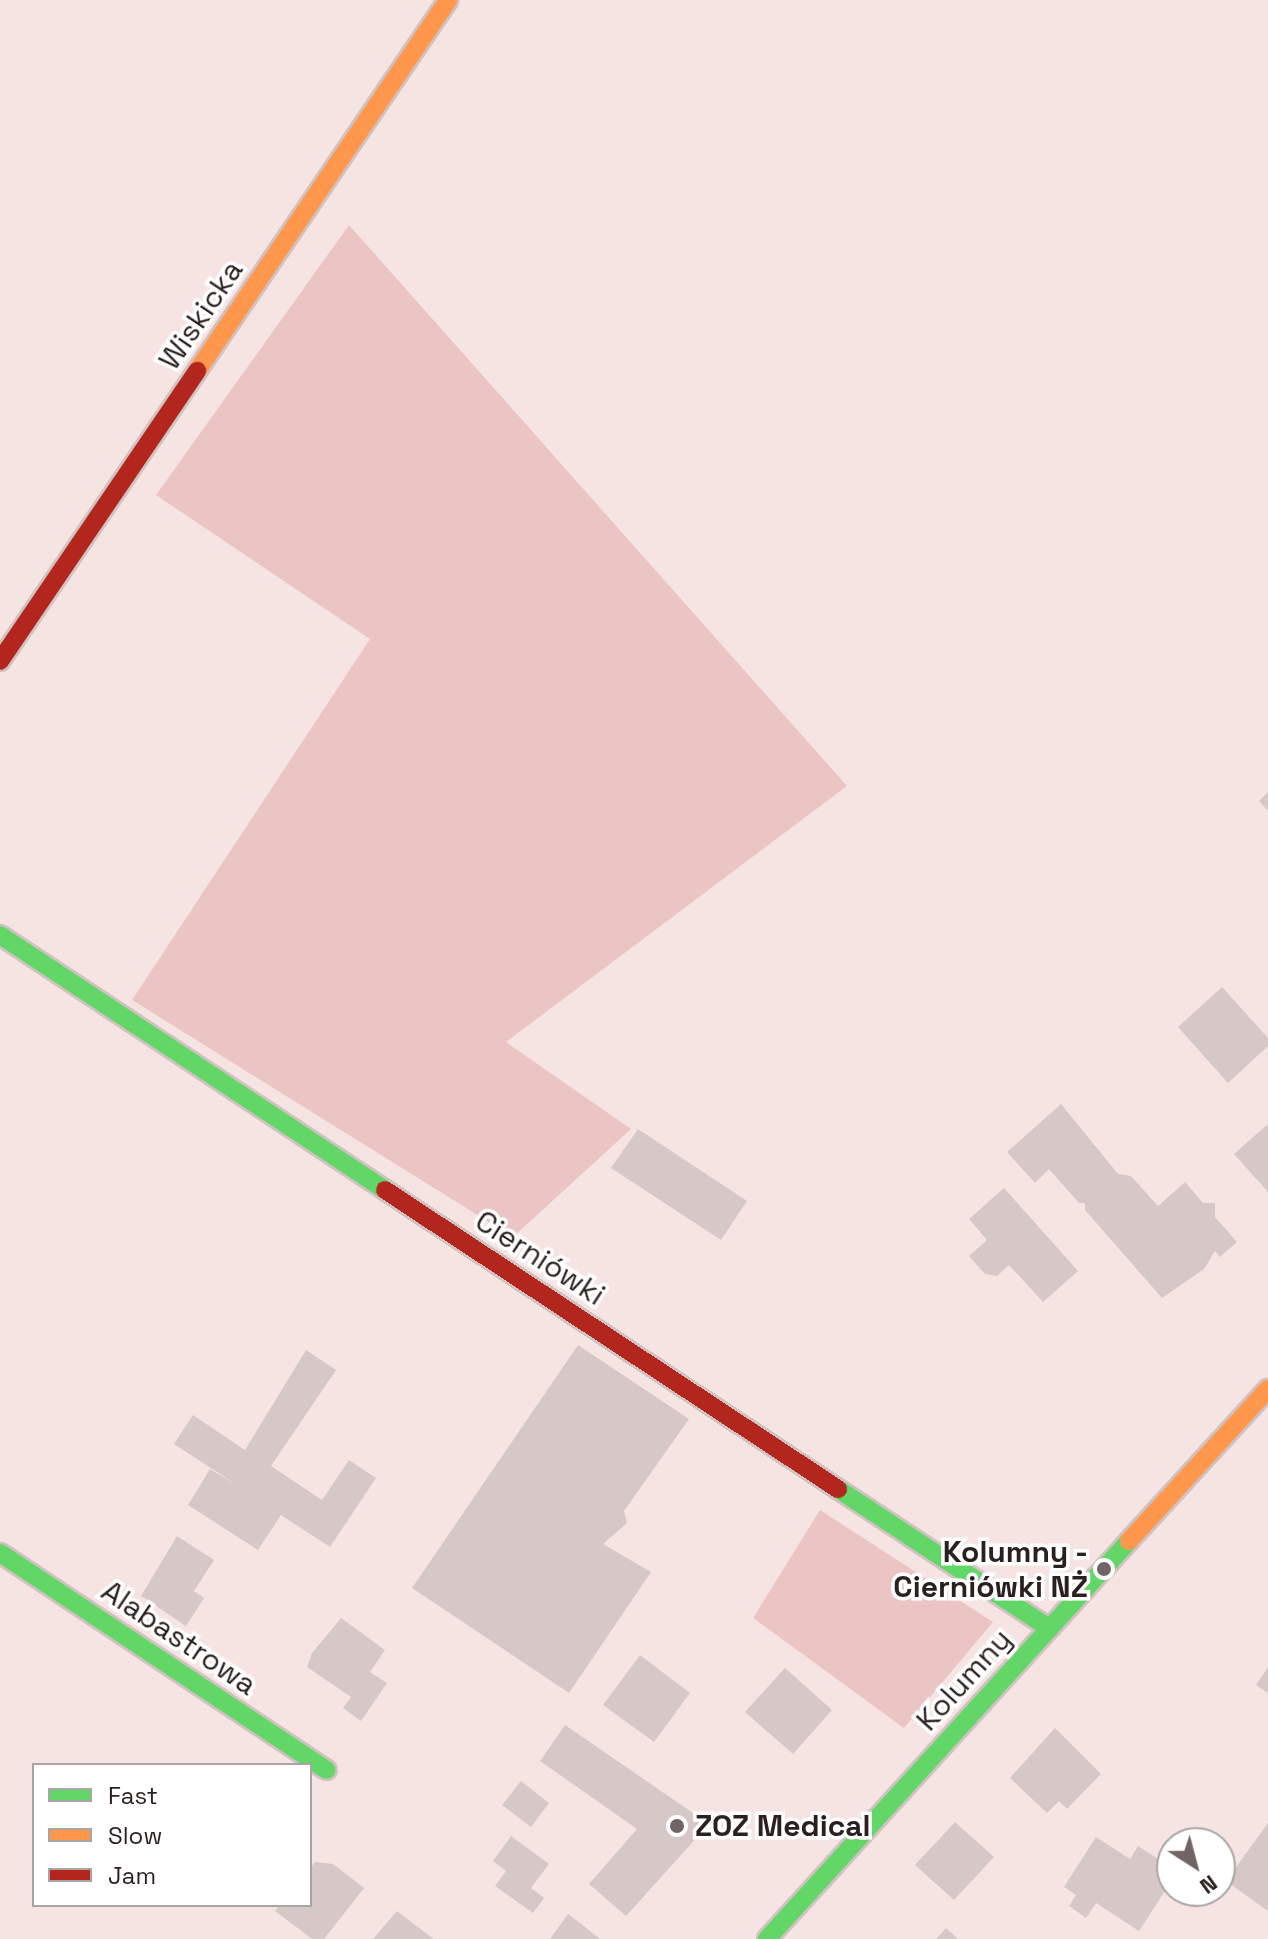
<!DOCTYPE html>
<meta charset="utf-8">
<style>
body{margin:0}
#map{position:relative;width:1268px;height:1939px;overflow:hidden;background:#f6e4e3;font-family:"Space Grotesk",sans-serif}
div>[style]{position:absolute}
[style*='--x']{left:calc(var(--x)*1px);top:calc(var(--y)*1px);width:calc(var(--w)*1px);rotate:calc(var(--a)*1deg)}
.green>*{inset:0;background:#ebc5c4}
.building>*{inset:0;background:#d7c8c8}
.roads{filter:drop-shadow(2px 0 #d0c2c1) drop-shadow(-2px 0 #d0c2c1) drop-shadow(0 2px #d0c2c1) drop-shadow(0 -2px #d0c2c1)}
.fast>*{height:18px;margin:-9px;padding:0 9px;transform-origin:9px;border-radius:9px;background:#63d668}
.slow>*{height:18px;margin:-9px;padding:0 9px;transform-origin:9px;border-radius:9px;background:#ff974d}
.jam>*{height:18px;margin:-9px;padding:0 9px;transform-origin:9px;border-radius:9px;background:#b3261e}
.dots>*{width:22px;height:22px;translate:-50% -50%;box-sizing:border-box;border:4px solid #fff;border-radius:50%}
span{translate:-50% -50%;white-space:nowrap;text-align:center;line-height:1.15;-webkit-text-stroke:7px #fff;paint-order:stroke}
.street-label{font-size:30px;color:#2b1f1f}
.poi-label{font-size:30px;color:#2b1f1f;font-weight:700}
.right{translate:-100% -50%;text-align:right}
.left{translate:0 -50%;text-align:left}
.legend{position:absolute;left:32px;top:1763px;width:280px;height:144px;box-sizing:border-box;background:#fff;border:2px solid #aaa5a5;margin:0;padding:10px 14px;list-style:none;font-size:24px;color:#2b1f1f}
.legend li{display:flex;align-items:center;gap:16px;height:40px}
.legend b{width:40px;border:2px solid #aaa5a5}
.north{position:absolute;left:1156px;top:1827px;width:80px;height:80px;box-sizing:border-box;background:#fff;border:2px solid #aaa5a5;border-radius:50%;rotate:144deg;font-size:22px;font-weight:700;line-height:32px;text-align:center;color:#2b1f1f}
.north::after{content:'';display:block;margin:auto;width:28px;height:36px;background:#726464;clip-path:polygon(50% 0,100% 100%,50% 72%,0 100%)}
</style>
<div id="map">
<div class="green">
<div style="clip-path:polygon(349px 225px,847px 786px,506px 1042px,631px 1129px,513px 1237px,132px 1000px,370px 639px,156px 495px)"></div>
<div style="clip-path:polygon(820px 1510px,993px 1622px,904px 1728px,753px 1618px)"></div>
</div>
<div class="building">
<div style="clip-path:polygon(1268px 792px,1268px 811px,1259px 801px)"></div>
<div style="clip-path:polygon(1222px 987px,1268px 1038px,1268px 1046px,1228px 1083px,1178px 1027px)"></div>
<div style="clip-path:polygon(1061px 1104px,1118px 1174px,1131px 1176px,1158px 1206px,1185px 1182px,1203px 1203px,1215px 1203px,1215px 1217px,1237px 1242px,1220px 1257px,1215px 1251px,1204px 1269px,1162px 1298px,1085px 1210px,1085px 1203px,1079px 1203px,1049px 1169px,1035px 1183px,1007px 1152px)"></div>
<div style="clip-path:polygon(1268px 1124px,1268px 1192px,1234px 1154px)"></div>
<div style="clip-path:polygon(638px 1129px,747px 1201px,721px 1240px,611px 1168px)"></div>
<div style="clip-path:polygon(1004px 1188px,1078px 1271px,1043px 1302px,1009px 1265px,997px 1276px,985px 1274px,969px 1256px,987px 1240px,969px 1219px)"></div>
<div style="clip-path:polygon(578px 1345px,689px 1419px,624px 1511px,627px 1523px,603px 1544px,651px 1572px,569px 1693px,412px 1588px)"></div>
<div style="clip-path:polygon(306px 1350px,336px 1370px,271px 1466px,322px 1500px,349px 1460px,376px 1478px,330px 1547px,281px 1515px,258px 1550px,188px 1505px,210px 1469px,237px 1485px,174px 1444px,193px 1415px,245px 1450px)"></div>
<div style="clip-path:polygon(177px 1536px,214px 1560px,194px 1591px,204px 1598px,186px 1626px,141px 1596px)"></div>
<div style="clip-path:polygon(341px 1618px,385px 1650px,370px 1672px,387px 1683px,361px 1721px,343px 1708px,351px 1697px,307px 1667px,312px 1653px)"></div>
<div style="clip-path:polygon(640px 1655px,690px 1693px,654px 1742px,603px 1705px)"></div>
<div style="clip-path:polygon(1268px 1667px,1268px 1693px,1256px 1685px)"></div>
<div style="clip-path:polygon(785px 1668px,832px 1710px,793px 1754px,745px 1712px)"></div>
<div style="clip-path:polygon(565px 1725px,709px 1824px,626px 1916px,589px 1884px,637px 1829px,540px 1761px)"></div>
<div style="clip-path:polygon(1055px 1728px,1101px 1774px,1067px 1809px,1059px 1801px,1047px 1813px,1010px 1778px)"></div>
<div style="clip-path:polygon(521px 1781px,549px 1803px,531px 1827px,502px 1805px)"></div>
<div style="clip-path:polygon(955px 1822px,994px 1857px,954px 1900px,915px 1865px)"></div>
<div style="clip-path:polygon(1268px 1823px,1268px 1911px,1226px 1881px)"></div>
<div style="clip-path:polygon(511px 1836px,549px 1864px,531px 1888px,544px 1898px,533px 1913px,495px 1886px,506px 1871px,493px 1861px)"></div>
<div style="clip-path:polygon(1096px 1837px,1130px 1859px,1138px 1846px,1172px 1868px,1172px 1880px,1139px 1931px,1096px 1903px,1086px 1918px,1069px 1906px,1076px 1895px,1064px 1887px)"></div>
<div style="clip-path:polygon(315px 1862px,333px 1864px,364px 1888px,324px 1939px,312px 1939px,275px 1911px,280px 1905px,310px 1905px,310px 1868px)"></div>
<div style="clip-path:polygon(397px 1911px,415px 1925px,434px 1939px,373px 1939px)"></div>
<div style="clip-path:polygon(568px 1914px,580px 1923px,600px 1939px,550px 1939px)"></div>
<div style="clip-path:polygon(946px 1928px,958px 1939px,936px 1939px)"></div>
</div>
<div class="roads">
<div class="fast">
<div style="--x:0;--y:935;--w:462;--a:33.5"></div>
<div style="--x:838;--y:1489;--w:253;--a:33.4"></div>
<div style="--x:0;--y:1553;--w:392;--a:33.6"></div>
<div style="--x:767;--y:1939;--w:538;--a:-47.71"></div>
</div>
<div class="slow">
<div style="--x:197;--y:371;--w:448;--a:-55.9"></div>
<div style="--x:1129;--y:1541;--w:206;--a:-47.6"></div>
</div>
<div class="jam">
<div style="--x:0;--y:661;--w:351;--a:-55.8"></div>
<div style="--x:385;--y:1190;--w:543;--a:33.43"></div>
</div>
</div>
<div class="dots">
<div style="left:1104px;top:1569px;background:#726464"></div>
<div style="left:677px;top:1826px;background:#726464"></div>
</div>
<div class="street-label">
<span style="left:201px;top:315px;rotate:-56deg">Wiskicka</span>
<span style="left:540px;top:1258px;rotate:33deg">Cierniówki</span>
<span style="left:179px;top:1638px;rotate:34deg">Alabastrowa</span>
<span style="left:964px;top:1680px;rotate:-48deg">Kolumny</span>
</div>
<div class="poi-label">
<span class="right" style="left:1088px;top:1569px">Kolumny -<br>Cierniówki NŻ</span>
<span class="left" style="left:695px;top:1826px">ZOZ Medical</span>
</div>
<ul class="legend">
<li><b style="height:10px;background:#63d668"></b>Fast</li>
<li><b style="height:10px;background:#ff974d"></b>Slow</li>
<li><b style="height:10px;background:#b3261e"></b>Jam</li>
</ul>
<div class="north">N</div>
</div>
